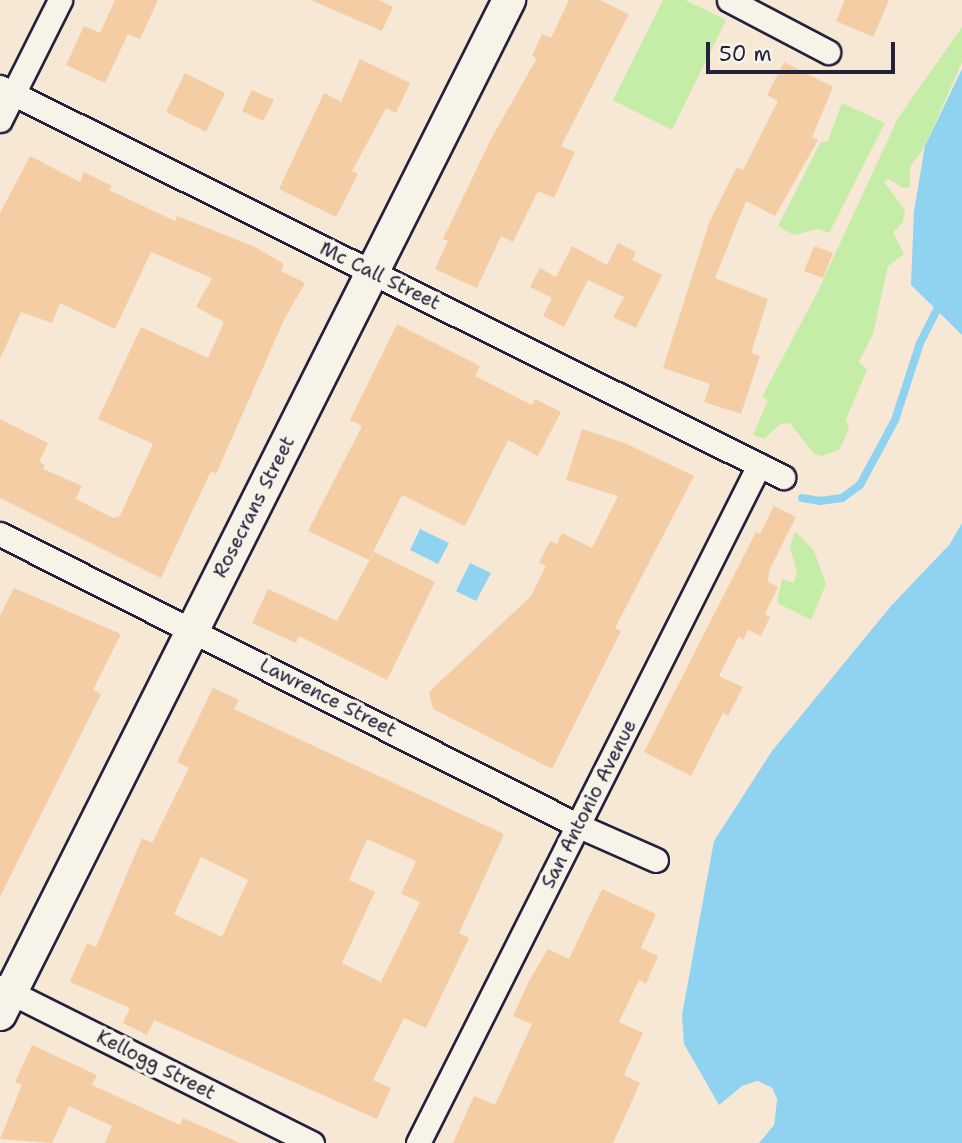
<!DOCTYPE html>
<style>
body{margin:0}
#map{position:relative;width:962px;height:1143px;overflow:hidden;background:#f6e8d4;font-family:"Shantell Sans",sans-serif}
div>[style]{position:absolute}
[style*='--x']{left:calc(var(--x)*1px);top:calc(var(--y)*1px);width:calc(var(--w)*1px);rotate:calc(var(--a)*1deg)}
.green>*{inset:0;background:#c5eda8}
.water>*{inset:0;background:#8fd3f1}
.pier>*{inset:0;background:#f6e8d4}
.stream>*{height:8px;margin:-4px;padding:0 4px;transform-origin:4px;border-radius:4px;background:#8fd3f1}
.building>*{inset:0;background:#f5cda4}
.roads{filter:drop-shadow(2px 0 #22223b) drop-shadow(-2px 0 #22223b) drop-shadow(0 2px #22223b) drop-shadow(0 -2px #22223b)}
.street>*{height:23px;margin:-11.5px;padding:0 11.5px;transform-origin:11.5px;border-radius:11.5px;background:#f7f3e8}
.secondary>*{height:32px;margin:-16px;padding:0 16px;transform-origin:16px;border-radius:16px;background:#f7f3e8}
span{translate:-50% -50%;white-space:nowrap;text-align:center;line-height:1.15;-webkit-text-stroke:7px #f7f3e8;paint-order:stroke}
.street-label{font-size:19px;color:#22223b}
.scale{position:absolute;left:706px;top:42px;width:189px;height:32px;box-sizing:border-box;border:4px solid #22223b;border-top:0;padding-left:9px;font-size:21px;line-height:24px;white-space:nowrap;color:#22223b;-webkit-text-stroke:5px #f7f3e8;paint-order:stroke}
</style>
<div id="map">
<div class="green">
<div style="clip-path:polygon(663px 0,685px 0,726px 20px,672px 130px,613px 100px)"></div>
<div style="clip-path:polygon(962px 27px,962px 62px,925px 146px,910px 167px,910px 187px,902px 188px,889px 179px,884px 182px,905px 210px,903px 222px,893px 232px,904px 254px,888px 266px,873px 334px,859px 362px,867px 370px,846px 419px,849px 428px,843px 442px,839px 450px,822px 456px,814px 454px,790px 423px,780px 424px,764px 439px,753px 435px,768px 400px,762px 397px,818px 291px,898px 118px)"></div>
<div style="clip-path:polygon(842px 103px,885px 123px,829px 233px,819px 229px,794px 235px,778px 226px,820px 143px,828px 141px)"></div>
<div style="clip-path:polygon(795px 531px,814px 551px,826px 584px,811px 620px,777px 603px,782px 579px,794px 583px,797px 573px,790px 547px)"></div>
</div>
<div class="water">
<div style="clip-path:polygon(962px 69px,962px 335px,911px 285px,914px 211px,925px 146px)"></div>
<div style="clip-path:polygon(962px 523px,962px 1143px,759px 1143px,774px 1125px,777px 1099px,772px 1088px,758px 1081px,742px 1086px,719px 1105px,684px 1044px,682px 1015px,714px 841px,772px 751px,891px 606px,950px 544px)"></div>
<div style="clip-path:polygon(420px 529px,449px 543px,438px 564px,410px 550px)"></div>
<div style="clip-path:polygon(470px 563px,491px 573px,476px 601px,456px 591px)"></div>
</div>
<div class="pier">
<div style="clip-path:polygon(758px 1081px,772px 1088px,777px 1099px,774px 1125px,756px 1143px,770px 1124px,773px 1099px,769px 1090px,757px 1085px,744px 1089px,719px 1109px,742px 1086px)"></div>
</div>
<div class="stream">
<div style="--x:802;--y:498;--w:18;--a:9"></div>
<div style="--x:820;--y:501;--w:22;--a:-8"></div>
<div style="--x:842;--y:498;--w:22;--a:-36"></div>
<div style="--x:860;--y:485;--w:74;--a:-61.7"></div>
<div style="--x:895;--y:420;--w:81;--a:-72"></div>
<div style="--x:920;--y:343;--w:37;--a:-63"></div>
</div>
<div class="building">
<div style="clip-path:polygon(115px 0,158px 0,140px 39px,128px 34px,105px 83px,66px 65px,84px 26px,100px 33px)"></div>
<div style="clip-path:polygon(311px 0,379px 0,393px 7px,382px 31px)"></div>
<div style="clip-path:polygon(569px 0,599px 0,629px 14px,561px 146px,575px 152px,554px 198px,538px 191px,513px 242px,501px 236px,477px 288px,435px 269px,448px 241px,443px 239px,491px 139px,537px 58px,532px 56px,542px 34px,551px 38px)"></div>
<div style="clip-path:polygon(845px 0,889px 0,873px 37px,836px 21px)"></div>
<div style="clip-path:polygon(360px 59px,410px 83px,396px 113px,386px 108px,352px 171px,358px 174px,336px 217px,279px 189px,324px 93px,341px 102px)"></div>
<div style="clip-path:polygon(784px 62px,833px 87px,812px 137px,818px 140px,775px 216px,746px 201px,715px 278px,768px 299px,751px 353px,760px 356px,741px 414px,704px 402px,710px 384px,663px 368px,709px 223px,737px 167px,743px 170px,778px 101px,767px 95px)"></div>
<div style="clip-path:polygon(185px 73px,225px 93px,206px 132px,166px 112px)"></div>
<div style="clip-path:polygon(252px 90px,274px 100px,263px 121px,242px 111px)"></div>
<div style="clip-path:polygon(30px 156px,80px 182px,84px 172px,112px 186px,109px 190px,175px 221px,177px 216px,257px 248px,284px 264px,281px 271px,305px 283px,284px 320px,216px 474px,211px 471px,161px 578px,0 498px,0 419px,48px 443px,39px 462px,45px 465px,43px 469px,82px 486px,76px 499px,113px 518px,120px 516px,153px 444px,98px 419px,141px 327px,208px 358px,224px 322px,196px 307px,212px 278px,151px 252px,115px 329px,60px 303px,52px 323px,21px 312px,0 359px,0 213px)"></div>
<div style="clip-path:polygon(618px 243px,636px 252px,632px 260px,662px 275px,636px 328px,613px 317px,624px 297px,588px 280px,564px 327px,543px 316px,552px 298px,530px 287px,540px 268px,556px 277px,572px 246px,607px 265px)"></div>
<div style="clip-path:polygon(814px 246px,833px 253px,823px 278px,804px 271px)"></div>
<div style="clip-path:polygon(397px 324px,480px 366px,475px 376px,532px 405px,535px 399px,561px 412px,538px 456px,508px 440px,465px 526px,402px 495px,369px 560px,308px 531px,362px 426px,350px 420px)"></div>
<div style="clip-path:polygon(582px 429px,627px 444px,694px 476px,615px 628px,621px 631px,552px 769px,433px 709px,429px 692px,531px 596px,546px 566px,539px 563px,550px 541px,557px 544px,562px 533px,592px 548px,618px 496px,566px 480px)"></div>
<div style="clip-path:polygon(774px 506px,796px 517px,769px 571px,768px 582px,778px 587px,765px 614px,770px 617px,761px 636px,748px 630px,743px 640px,739px 636px,719px 676px,743px 687px,728px 716px,723px 713px,691px 776px,644px 752px,756px 532px,760px 534px)"></div>
<div style="clip-path:polygon(374px 552px,435px 582px,387px 680px,299px 636px,296px 643px,252px 623px,268px 589px,337px 621px)"></div>
<div style="clip-path:polygon(14px 588px,121px 634px,93px 690px,101px 694px,0 897px,0 616px)"></div>
<div style="clip-path:polygon(evenodd,213px 688px,239px 700px,234px 709px,504px 834px,459px 933px,469px 938px,426px 1028px,404px 1018px,373px 1080px,391px 1088px,377px 1119px,154px 1020px,147px 1035px,123px 1023px,130px 1008px,70px 982px,87px 943px,96px 947px,142px 838px,152px 843px,189px 768px,177px 762px,213px 688px,367px 839px,416px 861px,401px 894px,420px 902px,381px 982px,342px 963px,375px 892px,349px 880px,367px 839px,213px 688px,201px 857px,248px 880px,222px 937px,174px 914px,201px 857px)"></div>
<div style="clip-path:polygon(602px 889px,656px 914px,641px 948px,658px 956px,646px 984px,639px 980px,619px 1022px,643px 1033px,624px 1075px,640px 1083px,613px 1143px,453px 1143px,474px 1096px,495px 1105px,532px 1024px,513px 1016px,529px 981px,548px 949px,569px 959px)"></div>
<div style="clip-path:polygon(32px 1045px,97px 1075px,92px 1085px,180px 1125px,183px 1118px,240px 1143px,105px 1143px,112px 1126px,69px 1106px,52px 1143px,0 1139px,22px 1085px,15px 1082px)"></div>
</div>
<div class="roads">
<div class="street">
<div style="--x:729;--y:0;--w:112;--a:27.7"></div>
<div style="--x:0;--y:87;--w:875;--a:26.48"></div>
<div style="--x:0;--y:120;--w:134;--a:-63.4"></div>
<div style="--x:0;--y:534;--w:648;--a:26.76"></div>
<div style="--x:579;--y:826;--w:84;--a:23.8"></div>
<div style="--x:0;--y:987;--w:349;--a:26.6"></div>
<div style="--x:418;--y:1143;--w:759;--a:-63.3"></div>
</div>
<div class="secondary">
<div style="--x:0;--y:1014;--w:1135;--a:-63.34"></div>
</div>
</div>
<div class="street-label">
<span style="left:380px;top:276px;rotate:26deg">Mc Call Street</span>
<span style="left:254px;top:507px;rotate:-63deg">Rosecrans Street</span>
<span style="left:328px;top:698px;rotate:27deg">Lawrence Street</span>
<span style="left:589px;top:804px;rotate:-63deg">San Antonio Avenue</span>
<span style="left:156px;top:1065px;rotate:27deg">Kellogg Street</span>
</div>
<div class="scale">50 m</div>
</div>
